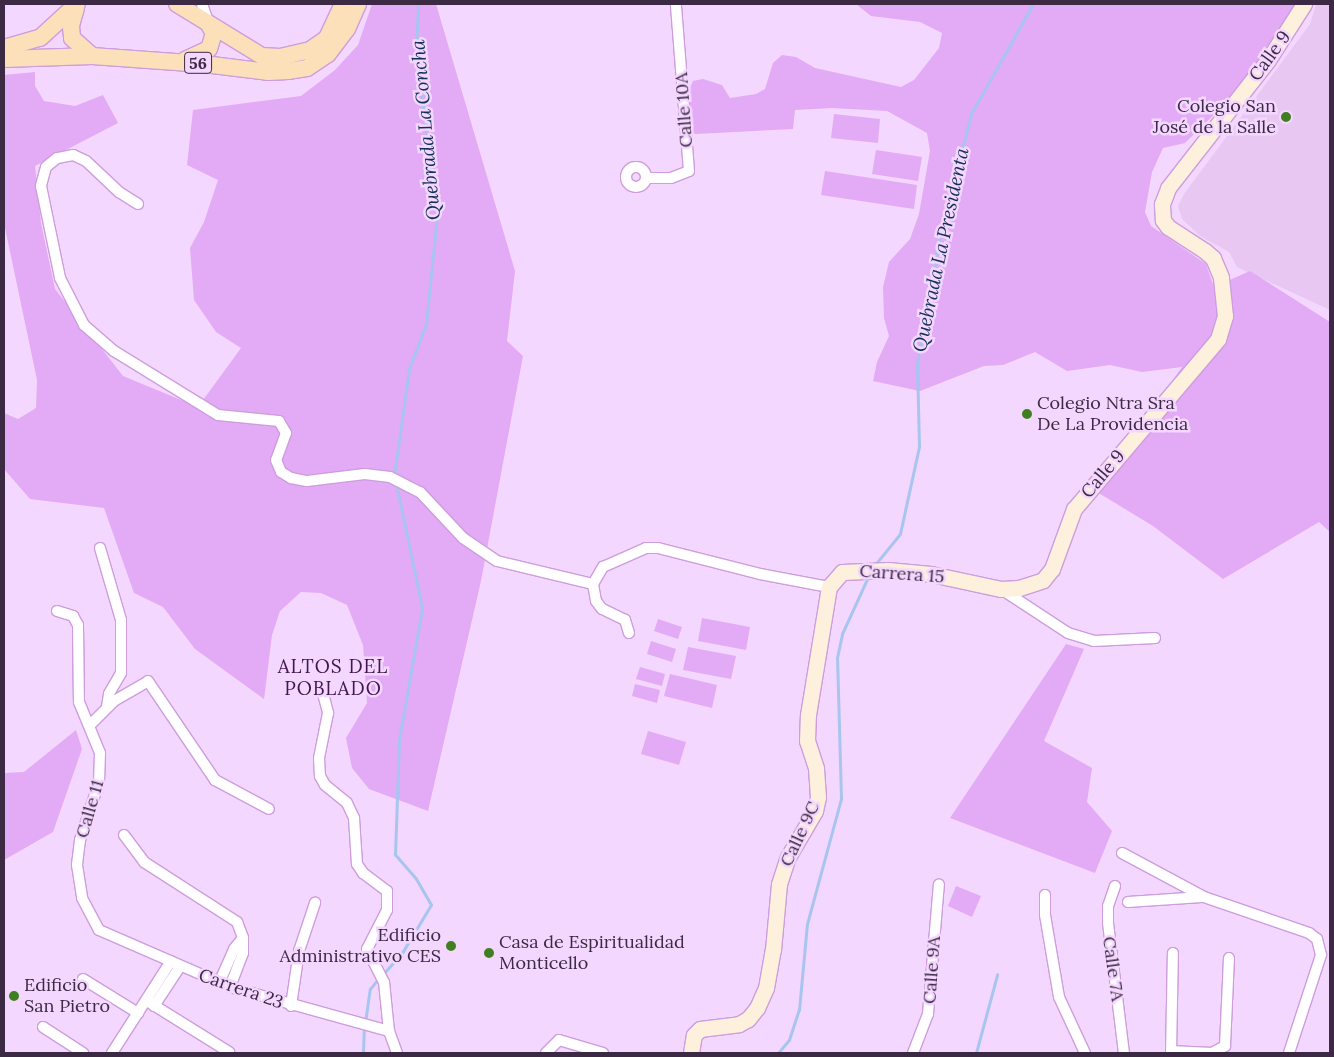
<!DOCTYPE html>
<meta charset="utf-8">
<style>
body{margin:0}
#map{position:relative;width:1334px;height:1057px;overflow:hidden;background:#f4d7ff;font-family:Lora,serif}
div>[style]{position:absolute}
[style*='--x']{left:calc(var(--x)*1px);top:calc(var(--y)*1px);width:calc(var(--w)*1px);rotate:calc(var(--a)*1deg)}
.built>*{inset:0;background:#e8c8f3}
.green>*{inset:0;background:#e3aaf6}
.stream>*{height:2.5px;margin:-1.25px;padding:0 1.25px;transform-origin:1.25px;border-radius:1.25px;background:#a8c5ef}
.roads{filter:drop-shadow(1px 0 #cd9ddd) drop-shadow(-1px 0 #cd9ddd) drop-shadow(0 1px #cd9ddd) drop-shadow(0 -1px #cd9ddd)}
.street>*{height:10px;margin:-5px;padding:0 5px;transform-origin:5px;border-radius:5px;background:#fff}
.street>.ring{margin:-5px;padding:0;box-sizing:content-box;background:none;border:10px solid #fff;border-radius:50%}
.secondary>*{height:15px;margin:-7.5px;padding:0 7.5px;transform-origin:7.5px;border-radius:7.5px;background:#fdf0dc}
.primary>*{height:16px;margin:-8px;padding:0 8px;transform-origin:8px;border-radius:8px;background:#fbe0b9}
.dots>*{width:14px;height:14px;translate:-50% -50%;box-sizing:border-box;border:2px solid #f4d7ff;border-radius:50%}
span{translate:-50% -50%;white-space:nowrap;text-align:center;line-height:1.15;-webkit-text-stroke:5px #f4d7ff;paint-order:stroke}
.shield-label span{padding:1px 4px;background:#f4d7ff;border:1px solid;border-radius:4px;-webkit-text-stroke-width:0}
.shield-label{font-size:16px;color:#3c2943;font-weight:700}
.street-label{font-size:18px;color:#3c2943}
.poi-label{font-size:18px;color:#3c2943}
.right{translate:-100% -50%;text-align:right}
.left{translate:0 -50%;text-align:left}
.water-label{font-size:19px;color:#122f56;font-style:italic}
.neighbourhood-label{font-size:19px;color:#41174e;letter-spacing:1px}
.frame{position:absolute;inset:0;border:5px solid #3c2943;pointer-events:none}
</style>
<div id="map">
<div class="built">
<div style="clip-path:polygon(1316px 4px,1330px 4px,1330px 310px,1237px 267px,1229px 252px,1200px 236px,1182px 219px,1178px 206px,1184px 194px,1310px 24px)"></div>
</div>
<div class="green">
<div style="clip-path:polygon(372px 4px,436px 4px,515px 271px,507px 341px,523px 356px,481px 581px,428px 811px,369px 789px,352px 768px,346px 738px,367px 703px,363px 645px,347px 605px,321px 593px,301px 592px,280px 611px,272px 635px,264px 699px,195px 649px,163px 607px,134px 593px,104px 508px,30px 499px,4px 469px,4px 413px,18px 419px,36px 408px,37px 380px,4px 223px,4px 75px,35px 72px,35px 86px,44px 101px,75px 106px,103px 95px,118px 123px,35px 166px,41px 223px,55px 289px,123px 376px,198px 407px,241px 348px,216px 332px,194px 300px,190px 248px,204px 222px,218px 180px,187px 165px,193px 110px,301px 96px,335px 70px,358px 45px)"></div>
<div style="clip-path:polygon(856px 4px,1297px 4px,1233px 96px,1185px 143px,1163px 148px,1152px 172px,1145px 212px,1151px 226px,1206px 264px,1214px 287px,1250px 271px,1330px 322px,1330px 532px,1319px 522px,1223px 579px,1153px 526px,1097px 492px,1143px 442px,1153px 409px,1182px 367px,1142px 372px,1110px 365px,1067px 371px,1035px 352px,1003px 365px,984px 366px,920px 391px,873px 381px,877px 362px,889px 336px,884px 318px,883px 287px,889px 262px,910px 239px,919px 214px,930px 151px,927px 133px,887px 111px,832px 108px,795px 110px,793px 129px,696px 134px,690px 132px,688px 93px,693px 81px,703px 79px,722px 85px,730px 98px,756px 94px,765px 89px,773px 63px,782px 55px,796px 57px,815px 68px,901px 87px,914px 80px,939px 48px,942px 33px,920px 22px,871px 16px)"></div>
<div style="clip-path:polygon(834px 114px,880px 119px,878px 143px,831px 138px)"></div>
<div style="clip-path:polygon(876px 150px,922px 157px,918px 181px,872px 174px)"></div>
<div style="clip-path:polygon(825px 171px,917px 185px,914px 209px,821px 195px)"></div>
<div style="clip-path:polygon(702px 618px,750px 627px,746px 650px,698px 641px)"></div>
<div style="clip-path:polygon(658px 619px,682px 627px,678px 639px,654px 631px)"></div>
<div style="clip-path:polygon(651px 641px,676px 649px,672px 662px,647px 654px)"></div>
<div style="clip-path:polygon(1066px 644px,1084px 649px,1044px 741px,1092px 768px,1087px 802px,1112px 831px,1095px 873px,950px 818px)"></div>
<div style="clip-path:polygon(688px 647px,736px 656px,731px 679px,683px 670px)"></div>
<div style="clip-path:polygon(640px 667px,665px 674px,662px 686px,636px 679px)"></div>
<div style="clip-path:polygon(670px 674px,717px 685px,712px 708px,664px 696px)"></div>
<div style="clip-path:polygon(635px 684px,660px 690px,657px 703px,632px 696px)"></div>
<div style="clip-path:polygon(76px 730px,82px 749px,53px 832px,4px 860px,4px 773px,24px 772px)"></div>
<div style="clip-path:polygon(648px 731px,686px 742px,679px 765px,641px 754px)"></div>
<div style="clip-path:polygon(956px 886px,981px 896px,972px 917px,948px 906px)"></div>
</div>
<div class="stream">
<div style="--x:394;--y:476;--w:108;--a:-82"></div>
<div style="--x:409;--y:369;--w:48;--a:-69.3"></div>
<div style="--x:426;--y:324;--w:110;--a:-84.2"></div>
<div style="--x:437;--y:215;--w:162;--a:-97.4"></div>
<div style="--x:416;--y:54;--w:50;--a:-87.7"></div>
<div style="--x:874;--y:566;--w:41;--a:-50.9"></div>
<div style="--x:900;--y:534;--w:89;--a:-77.7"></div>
<div style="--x:919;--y:447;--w:84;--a:-91.4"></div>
<div style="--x:917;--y:363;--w:130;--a:-79.8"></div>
<div style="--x:940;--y:235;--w:125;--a:-75.6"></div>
<div style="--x:971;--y:114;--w:126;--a:-60.6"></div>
<div style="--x:384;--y:973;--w:27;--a:-48"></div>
<div style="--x:402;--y:953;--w:56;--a:-58.9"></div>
<div style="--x:431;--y:905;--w:30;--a:-120"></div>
<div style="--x:416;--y:879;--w:32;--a:-131"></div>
<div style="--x:395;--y:855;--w:115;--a:-88"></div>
<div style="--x:399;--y:740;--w:134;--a:-80.1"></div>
<div style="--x:422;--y:608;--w:127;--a:-101.8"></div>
<div style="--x:365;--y:1023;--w:34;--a:-82"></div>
<div style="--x:370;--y:989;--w:13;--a:-51"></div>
<div style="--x:363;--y:1053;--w:25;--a:-88"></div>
<div style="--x:778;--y:1053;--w:17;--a:-50"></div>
<div style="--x:789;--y:1040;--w:32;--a:-72"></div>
<div style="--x:799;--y:1010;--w:86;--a:-84.7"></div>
<div style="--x:807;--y:924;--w:130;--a:-74.8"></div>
<div style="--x:841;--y:799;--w:141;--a:-91.6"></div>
<div style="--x:837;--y:658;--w:25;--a:-78"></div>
<div style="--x:842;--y:634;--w:63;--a:-65.5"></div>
<div style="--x:976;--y:1053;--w:81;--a:-74.9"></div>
</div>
<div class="roads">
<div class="street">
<div style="--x:202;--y:4;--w:21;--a:71"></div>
<div class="ring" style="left:626px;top:167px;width:10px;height:10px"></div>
<div style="--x:646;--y:178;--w:25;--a:0"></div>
<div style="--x:671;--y:178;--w:19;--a:-21"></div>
<div style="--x:689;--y:171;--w:168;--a:-94.5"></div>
<div style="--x:138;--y:204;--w:22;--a:-148"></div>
<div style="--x:119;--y:192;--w:45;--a:-136.8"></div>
<div style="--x:86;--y:161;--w:14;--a:-155"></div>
<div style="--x:73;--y:155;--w:16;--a:169"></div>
<div style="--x:57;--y:158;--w:14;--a:141"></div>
<div style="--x:46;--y:167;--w:20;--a:105"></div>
<div style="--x:41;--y:186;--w:94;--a:78.3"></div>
<div style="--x:60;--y:278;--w:53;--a:62.9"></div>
<div style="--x:84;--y:325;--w:40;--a:41"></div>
<div style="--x:114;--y:351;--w:122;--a:31.6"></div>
<div style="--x:218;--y:415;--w:61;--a:5.6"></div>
<div style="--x:279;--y:421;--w:14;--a:60"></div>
<div style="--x:286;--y:433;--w:29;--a:110"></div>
<div style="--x:276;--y:460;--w:13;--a:67"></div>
<div style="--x:281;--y:472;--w:12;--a:31"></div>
<div style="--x:291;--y:478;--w:16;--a:11"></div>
<div style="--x:307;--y:481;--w:58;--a:-6.9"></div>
<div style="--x:365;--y:474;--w:25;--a:7"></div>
<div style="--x:390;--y:477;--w:34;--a:27"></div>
<div style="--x:420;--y:492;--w:63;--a:46.9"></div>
<div style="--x:463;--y:538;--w:41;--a:34.1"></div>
<div style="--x:497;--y:561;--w:99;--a:13.5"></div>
<div style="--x:100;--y:548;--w:75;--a:73.7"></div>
<div style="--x:121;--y:620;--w:53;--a:90"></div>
<div style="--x:121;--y:673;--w:24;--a:120"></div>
<div style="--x:109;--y:694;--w:13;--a:99"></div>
<div style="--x:1001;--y:589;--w:80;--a:33.3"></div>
<div style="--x:1068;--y:633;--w:27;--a:17"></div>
<div style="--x:1094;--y:641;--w:61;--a:-2.8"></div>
<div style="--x:57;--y:611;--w:17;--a:17"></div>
<div style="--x:73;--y:616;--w:10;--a:61"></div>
<div style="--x:78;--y:625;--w:77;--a:89.3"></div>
<div style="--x:79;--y:702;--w:55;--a:67.6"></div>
<div style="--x:100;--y:753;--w:29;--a:92"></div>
<div style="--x:99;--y:782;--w:61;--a:108.1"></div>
<div style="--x:80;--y:840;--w:25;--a:97"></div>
<div style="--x:77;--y:865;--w:33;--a:81"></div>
<div style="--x:82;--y:898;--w:36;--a:62"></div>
<div style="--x:99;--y:930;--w:143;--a:23.5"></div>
<div style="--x:230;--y:987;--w:165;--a:15.5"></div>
<div style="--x:629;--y:633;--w:14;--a:-107"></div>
<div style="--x:625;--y:620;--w:25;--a:-154"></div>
<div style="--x:602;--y:609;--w:10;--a:-127"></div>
<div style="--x:596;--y:601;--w:17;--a:-100"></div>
<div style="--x:593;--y:584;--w:20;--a:-60"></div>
<div style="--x:603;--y:567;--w:47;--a:-23.8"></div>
<div style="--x:646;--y:548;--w:12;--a:0"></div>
<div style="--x:658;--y:548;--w:105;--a:14.3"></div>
<div style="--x:760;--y:574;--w:70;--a:10.7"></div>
<div style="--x:322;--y:690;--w:24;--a:75"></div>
<div style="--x:328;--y:713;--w:46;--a:101.3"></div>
<div style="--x:319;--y:758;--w:18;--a:87"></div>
<div style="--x:320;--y:776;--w:10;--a:61"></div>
<div style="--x:325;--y:785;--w:28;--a:39"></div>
<div style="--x:347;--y:803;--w:17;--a:65"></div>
<div style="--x:354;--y:818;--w:46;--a:86.3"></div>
<div style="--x:357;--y:864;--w:11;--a:56"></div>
<div style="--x:363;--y:873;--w:30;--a:37"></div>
<div style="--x:387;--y:891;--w:19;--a:90"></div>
<div style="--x:387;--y:910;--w:44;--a:117.1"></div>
<div style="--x:367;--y:949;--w:37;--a:63"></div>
<div style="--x:384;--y:982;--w:49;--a:84.2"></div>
<div style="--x:389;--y:1031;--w:23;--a:70"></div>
<div style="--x:90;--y:725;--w:34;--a:-45"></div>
<div style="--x:114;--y:701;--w:39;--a:-30"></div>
<div style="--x:148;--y:681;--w:120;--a:55.9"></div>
<div style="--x:215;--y:780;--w:61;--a:28.2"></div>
<div style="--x:124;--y:835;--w:34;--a:53"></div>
<div style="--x:144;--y:862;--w:111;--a:32.8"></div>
<div style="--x:237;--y:922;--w:17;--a:69"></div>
<div style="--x:243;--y:938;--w:15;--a:90"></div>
<div style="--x:243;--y:953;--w:36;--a:111"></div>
<div style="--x:1122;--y:853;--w:93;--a:28.2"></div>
<div style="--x:1204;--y:897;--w:111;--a:18.9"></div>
<div style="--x:1309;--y:933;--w:10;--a:37"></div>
<div style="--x:1317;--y:939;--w:16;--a:76"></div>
<div style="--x:1321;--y:955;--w:103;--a:108.1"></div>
<div style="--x:1115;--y:886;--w:21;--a:109"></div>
<div style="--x:1108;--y:906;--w:17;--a:90"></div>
<div style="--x:1108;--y:923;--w:131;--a:83"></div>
<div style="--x:1045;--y:895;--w:20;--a:90"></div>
<div style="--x:1045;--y:915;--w:83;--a:80.3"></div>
<div style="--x:1059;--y:997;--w:62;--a:65.1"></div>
<div style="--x:1128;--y:902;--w:74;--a:-3.9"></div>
<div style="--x:83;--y:979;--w:65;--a:31.7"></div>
<div style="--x:219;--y:983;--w:37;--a:-66"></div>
<div style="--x:234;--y:949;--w:14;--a:-51"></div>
<div style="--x:147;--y:1001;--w:97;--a:31.9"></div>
<div style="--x:154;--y:1006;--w:45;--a:-56.7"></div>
<div style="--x:291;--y:1006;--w:56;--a:-81.7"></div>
<div style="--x:299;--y:951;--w:51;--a:-71.6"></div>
<div style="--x:43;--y:1027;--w:48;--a:33"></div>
<div style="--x:1171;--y:1051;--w:41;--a:2.8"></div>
<div style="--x:1212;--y:1053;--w:15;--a:-28"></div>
<div style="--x:1225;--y:1046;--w:88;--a:-87.4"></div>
<div style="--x:112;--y:1053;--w:109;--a:-57.3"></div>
<div style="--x:546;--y:1053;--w:18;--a:-45"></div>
<div style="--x:559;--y:1040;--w:46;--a:16.5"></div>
<div style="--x:913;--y:1053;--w:42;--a:-69"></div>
<div style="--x:928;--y:1014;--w:130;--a:-85.2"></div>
<div style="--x:1171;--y:1053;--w:100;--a:-88.9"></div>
</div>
<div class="secondary">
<div style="--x:691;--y:1053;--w:18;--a:-81"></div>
<div style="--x:694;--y:1035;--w:8;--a:-45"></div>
<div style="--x:700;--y:1029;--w:39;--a:-7"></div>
<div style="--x:739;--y:1024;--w:10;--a:-29"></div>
<div style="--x:748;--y:1019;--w:14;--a:-51"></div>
<div style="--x:757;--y:1008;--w:22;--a:-66"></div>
<div style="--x:766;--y:988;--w:39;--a:-80"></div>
<div style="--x:773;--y:950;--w:66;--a:-84.8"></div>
<div style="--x:779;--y:884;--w:28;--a:-72"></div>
<div style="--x:788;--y:857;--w:53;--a:-59.6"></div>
<div style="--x:815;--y:811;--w:14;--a:-78"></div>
<div style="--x:818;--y:797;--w:29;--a:-94"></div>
<div style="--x:816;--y:768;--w:28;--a:-108"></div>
<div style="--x:807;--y:741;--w:26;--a:-88"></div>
<div style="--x:808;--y:715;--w:130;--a:-80.7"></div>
<div style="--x:829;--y:587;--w:20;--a:-49"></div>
<div style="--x:842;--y:572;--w:46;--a:-2.5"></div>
<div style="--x:888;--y:570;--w:43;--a:5.3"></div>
<div style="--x:931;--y:574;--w:72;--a:12.1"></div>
<div style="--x:1001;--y:589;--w:18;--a:-3"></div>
<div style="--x:1019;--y:588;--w:25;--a:-18"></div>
<div style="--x:1043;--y:580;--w:14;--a:-51"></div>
<div style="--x:1052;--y:569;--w:64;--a:-69.9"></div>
<div style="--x:1074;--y:509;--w:223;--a:-49.7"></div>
<div style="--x:1218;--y:339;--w:24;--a:-73"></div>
<div style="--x:1225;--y:316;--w:39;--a:-96"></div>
<div style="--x:1221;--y:277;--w:21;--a:-113"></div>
<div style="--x:1213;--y:258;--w:11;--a:-139"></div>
<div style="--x:1205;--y:251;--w:44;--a:-147"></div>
<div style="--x:1168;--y:227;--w:9;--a:-126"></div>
<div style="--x:1163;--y:220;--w:16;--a:-94"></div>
<div style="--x:1162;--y:204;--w:17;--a:-69"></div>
<div style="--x:1168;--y:188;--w:162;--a:-52"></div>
<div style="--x:1268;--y:60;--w:67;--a:-57.3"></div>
</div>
<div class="primary">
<div style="--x:177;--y:4;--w:100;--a:31.5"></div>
<div style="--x:262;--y:56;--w:18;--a:3"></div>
<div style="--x:280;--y:57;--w:31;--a:-13"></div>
<div style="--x:310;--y:50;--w:21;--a:-35"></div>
<div style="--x:327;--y:38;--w:38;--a:-65"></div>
<div style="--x:76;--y:8;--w:19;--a:106"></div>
<div style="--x:71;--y:26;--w:12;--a:85"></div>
<div style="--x:72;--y:38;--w:27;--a:42"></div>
<div style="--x:4;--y:48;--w:37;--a:-16"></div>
<div style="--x:40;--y:38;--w:50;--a:-42.6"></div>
<div style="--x:4;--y:59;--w:88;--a:-2"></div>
<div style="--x:92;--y:56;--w:112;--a:4.1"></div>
<div style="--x:204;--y:64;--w:64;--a:7.1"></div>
<div style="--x:268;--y:72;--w:20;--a:-3"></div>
<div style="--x:288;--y:71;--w:19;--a:-9"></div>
<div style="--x:307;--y:68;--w:25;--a:-34"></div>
<div style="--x:328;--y:54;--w:31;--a:-53"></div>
<div style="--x:347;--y:29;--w:27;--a:-66"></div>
<div style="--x:185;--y:60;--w:26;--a:-25"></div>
<div style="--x:209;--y:49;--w:17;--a:-73"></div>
<div style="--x:214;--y:33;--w:9;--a:-122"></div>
</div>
</div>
<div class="dots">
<div style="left:1286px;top:117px;background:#3f7f1f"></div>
<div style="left:1027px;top:414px;background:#3f7f1f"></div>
<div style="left:451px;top:946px;background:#3f7f1f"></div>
<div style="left:489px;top:953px;background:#3f7f1f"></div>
<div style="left:14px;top:996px;background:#3f7f1f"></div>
</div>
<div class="shield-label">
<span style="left:198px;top:63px">56</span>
</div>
<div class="street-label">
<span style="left:1270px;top:56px;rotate:-54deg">Calle 9</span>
<span style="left:684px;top:110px;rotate:-94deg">Calle 10A</span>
<span style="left:1103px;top:474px;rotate:-50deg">Calle 9</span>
<span style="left:902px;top:574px;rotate:4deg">Carrera 15</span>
<span style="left:90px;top:809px;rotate:-74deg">Calle 11</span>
<span style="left:800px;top:834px;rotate:-65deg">Calle 9C</span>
<span style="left:1113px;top:969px;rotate:82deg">Calle 7A</span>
<span style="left:932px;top:970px;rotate:-86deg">Calle 9A</span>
<span style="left:241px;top:989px;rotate:19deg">Carrera 23</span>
</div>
<div class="poi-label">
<span class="right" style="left:1276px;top:117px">Colegio San<br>José de la Salle</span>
<span class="left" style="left:1037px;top:414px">Colegio Ntra Sra<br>De La Providencia</span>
<span class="right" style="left:441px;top:946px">Edificio<br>Administrativo CES</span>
<span class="left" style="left:499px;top:953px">Casa de Espiritualidad<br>Monticello</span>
<span class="left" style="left:24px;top:996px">Edificio<br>San Pietro</span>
</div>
<div class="water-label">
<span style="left:426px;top:130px;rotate:-95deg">Quebrada La Concha</span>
<span style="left:941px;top:250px;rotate:-78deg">Quebrada La Presidenta</span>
</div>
<div class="neighbourhood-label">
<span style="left:333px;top:678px">ALTOS DEL<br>POBLADO</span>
</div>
<div class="frame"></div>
</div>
